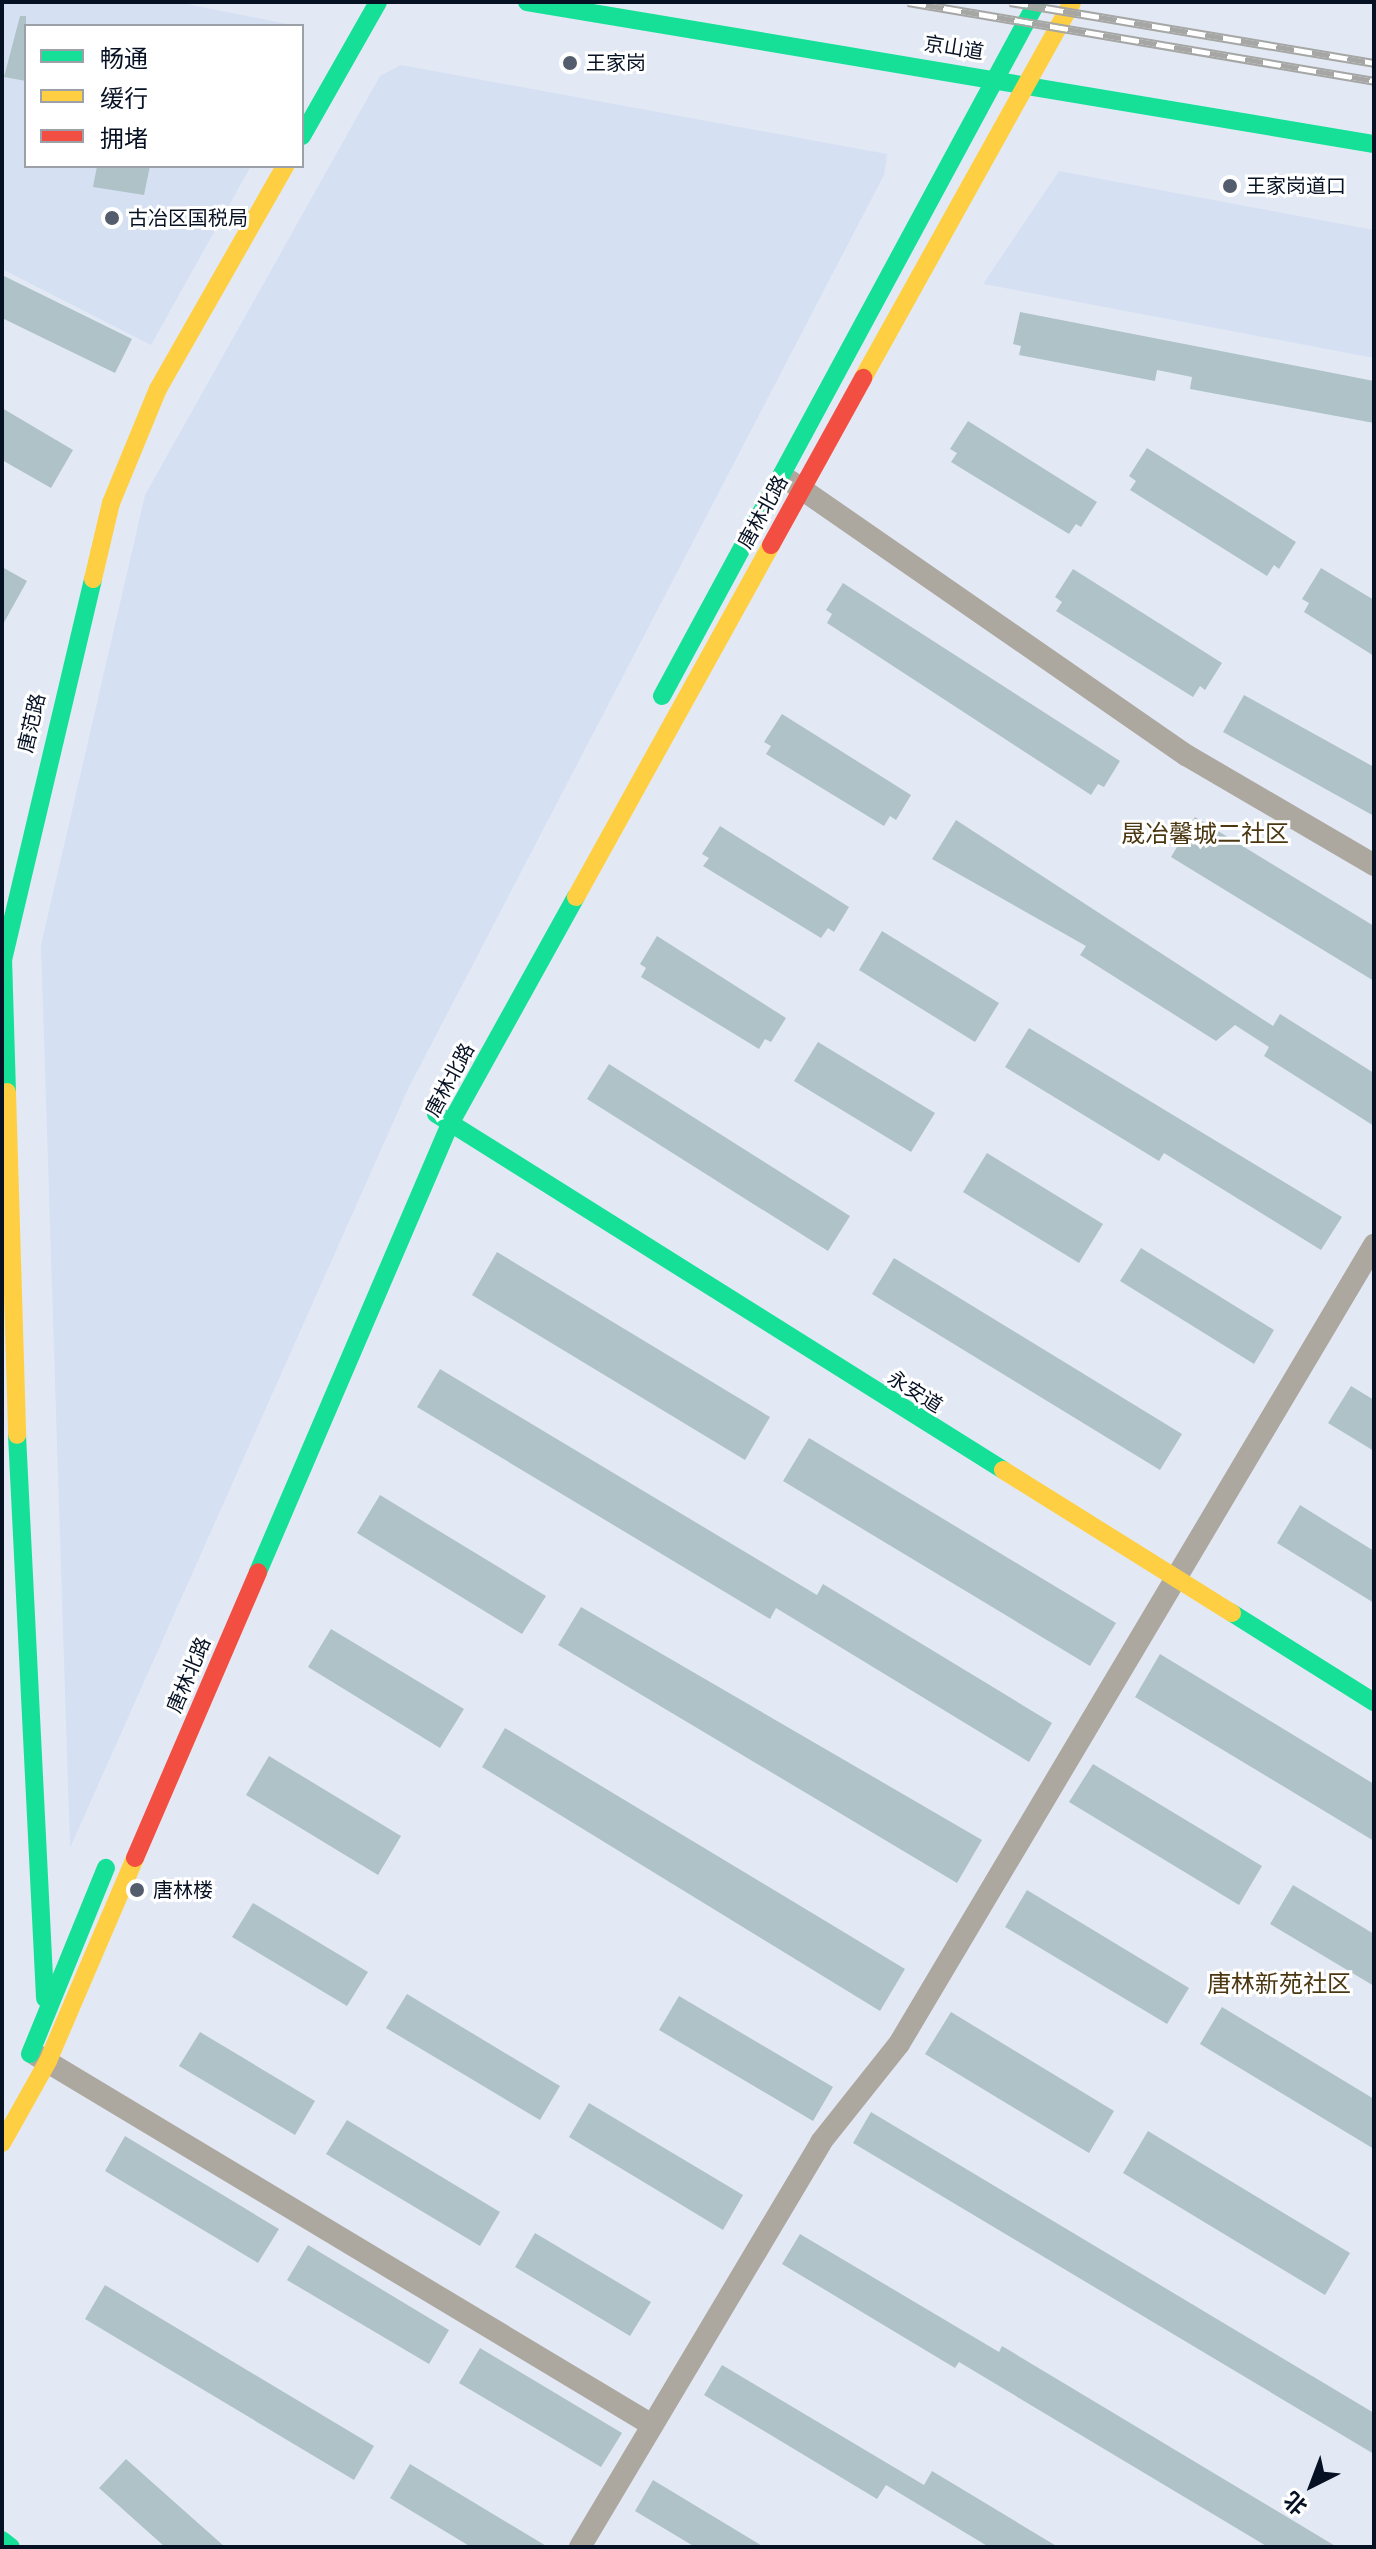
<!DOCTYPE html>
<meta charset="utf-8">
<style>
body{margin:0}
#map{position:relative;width:1376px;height:2549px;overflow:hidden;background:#e2e9f5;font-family:Figtree,"Noto Sans SC",sans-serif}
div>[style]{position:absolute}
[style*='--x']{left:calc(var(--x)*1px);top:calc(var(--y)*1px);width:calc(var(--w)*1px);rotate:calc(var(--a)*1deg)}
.built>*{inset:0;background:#d5e0f3}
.building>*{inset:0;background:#aec2c8}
.street>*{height:22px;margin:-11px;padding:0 11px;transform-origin:11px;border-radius:11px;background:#ada89f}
.fast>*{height:18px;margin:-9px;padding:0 9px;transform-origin:9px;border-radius:9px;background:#16e098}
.slow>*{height:18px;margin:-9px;padding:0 9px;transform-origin:9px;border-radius:9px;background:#ffcf43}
.jam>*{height:18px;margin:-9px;padding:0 9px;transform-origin:9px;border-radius:9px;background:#f24e42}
.rail>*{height:9px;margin-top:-4.5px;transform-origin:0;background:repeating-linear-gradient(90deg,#fff 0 18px,#a6a6a4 0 36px);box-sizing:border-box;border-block:2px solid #a6a6a4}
.dots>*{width:22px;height:22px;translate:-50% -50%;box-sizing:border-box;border:4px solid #fff;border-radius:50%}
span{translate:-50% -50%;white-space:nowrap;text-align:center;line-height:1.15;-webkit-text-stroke:6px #fff;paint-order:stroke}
.street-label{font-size:20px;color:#071124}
.poi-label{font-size:20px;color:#071124}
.left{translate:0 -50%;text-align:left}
.quarter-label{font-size:24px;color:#4b3812}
.frame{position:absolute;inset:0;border:4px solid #071124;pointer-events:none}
.legend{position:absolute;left:24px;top:24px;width:280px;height:144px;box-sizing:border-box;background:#fff;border:2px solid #9ca0a7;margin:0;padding:10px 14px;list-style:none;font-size:24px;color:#071124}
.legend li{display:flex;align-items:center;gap:16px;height:40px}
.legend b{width:40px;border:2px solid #9ca0a7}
.north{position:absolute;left:1272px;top:2445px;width:80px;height:80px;-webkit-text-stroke:6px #fff;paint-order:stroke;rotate:222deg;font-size:22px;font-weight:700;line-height:32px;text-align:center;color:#071124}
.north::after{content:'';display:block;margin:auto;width:28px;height:36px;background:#071124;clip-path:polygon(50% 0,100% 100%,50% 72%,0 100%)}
</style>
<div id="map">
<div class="built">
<div style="clip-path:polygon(2px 2px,177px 2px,298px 26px,26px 26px,26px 166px,251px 166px,151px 345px,2px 269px)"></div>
<div style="clip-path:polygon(401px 65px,887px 154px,884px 175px,408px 1089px,70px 1848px,41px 945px,145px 495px,380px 76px)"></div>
<div style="clip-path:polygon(1059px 171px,1374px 230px,1374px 358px,983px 284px)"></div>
</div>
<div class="building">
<div style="clip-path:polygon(20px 16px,26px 16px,26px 81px,4px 77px)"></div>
<div style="clip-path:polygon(97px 166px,150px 166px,144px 195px,93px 187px)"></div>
<div style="clip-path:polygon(2px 275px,132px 339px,115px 373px,2px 318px)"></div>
<div style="clip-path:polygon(1020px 312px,1374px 381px,1374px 423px,1190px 389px,1192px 377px,1157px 370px,1155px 381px,1019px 355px,1021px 346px,1013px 344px)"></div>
<div style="clip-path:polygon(2px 408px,73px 450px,51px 488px,2px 460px)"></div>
<div style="clip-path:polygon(968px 421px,1097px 502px,1081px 527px,1076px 524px,1069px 534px,951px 462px,957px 453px,950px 449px)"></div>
<div style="clip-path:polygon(1147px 448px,1296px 542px,1279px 569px,1274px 565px,1267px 576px,1130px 490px,1136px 481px,1129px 476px)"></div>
<div style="clip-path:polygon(2px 567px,27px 581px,2px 626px)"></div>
<div style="clip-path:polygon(1321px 568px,1374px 600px,1374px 656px,1304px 612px,1309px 603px,1302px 599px)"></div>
<div style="clip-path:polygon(1073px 569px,1222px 663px,1205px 690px,1200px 686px,1193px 697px,1056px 611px,1062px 602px,1055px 597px)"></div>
<div style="clip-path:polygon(843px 583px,1120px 761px,1104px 787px,1098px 784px,1091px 795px,827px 623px,832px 614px,826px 610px)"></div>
<div style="clip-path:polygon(1244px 695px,1374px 767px,1374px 816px,1223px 732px)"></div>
<div style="clip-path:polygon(782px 714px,911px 795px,896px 820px,890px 816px,884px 826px,766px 754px,771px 746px,764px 742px)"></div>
<div style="clip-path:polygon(1195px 817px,1374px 926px,1374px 981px,1171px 857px)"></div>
<div style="clip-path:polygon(956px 820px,1273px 1026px,1280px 1014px,1374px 1073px,1374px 1126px,1264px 1056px,1269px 1047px,1235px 1025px,1216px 1041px,1080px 955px,1086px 946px,932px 859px)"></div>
<div style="clip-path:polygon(720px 826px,849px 907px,834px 932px,828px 928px,821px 938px,703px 866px,709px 858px,702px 854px)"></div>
<div style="clip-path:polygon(882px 931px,999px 1003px,975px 1042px,859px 970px)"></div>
<div style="clip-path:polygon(657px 936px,786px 1018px,771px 1042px,765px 1039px,759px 1049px,641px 977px,646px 968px,640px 964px)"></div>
<div style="clip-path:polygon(1029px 1028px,1342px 1217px,1321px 1250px,1164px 1153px,1159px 1161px,1005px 1067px)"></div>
<div style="clip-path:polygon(818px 1042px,935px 1113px,911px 1152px,794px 1081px)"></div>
<div style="clip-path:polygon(609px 1064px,850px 1216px,828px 1251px,587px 1099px)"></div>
<div style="clip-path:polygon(987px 1153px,1103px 1224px,1079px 1263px,963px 1192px)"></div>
<div style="clip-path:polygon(1141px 1248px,1274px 1330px,1254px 1364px,1120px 1281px)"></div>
<div style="clip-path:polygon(497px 1252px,770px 1417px,745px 1460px,472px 1295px)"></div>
<div style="clip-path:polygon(894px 1258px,1182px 1434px,1160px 1470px,872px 1294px)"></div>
<div style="clip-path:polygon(440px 1369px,817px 1595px,823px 1584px,1052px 1723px,1029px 1762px,776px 1608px,770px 1619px,417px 1407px)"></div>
<div style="clip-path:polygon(1351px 1386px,1374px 1400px,1374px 1451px,1328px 1423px)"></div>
<div style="clip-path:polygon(809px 1438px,1116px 1623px,1090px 1666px,783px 1481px)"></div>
<div style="clip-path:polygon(380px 1495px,546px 1596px,522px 1634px,357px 1533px)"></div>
<div style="clip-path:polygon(1300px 1505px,1374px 1551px,1374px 1603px,1277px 1543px)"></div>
<div style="clip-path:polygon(581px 1607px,982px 1840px,957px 1883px,558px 1645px)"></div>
<div style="clip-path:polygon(331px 1629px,464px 1709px,440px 1748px,308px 1667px)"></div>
<div style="clip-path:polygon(1160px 1654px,1374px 1784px,1374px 1841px,1135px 1697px)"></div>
<div style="clip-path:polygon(505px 1728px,905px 1969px,880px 2011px,482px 1767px)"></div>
<div style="clip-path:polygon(269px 1756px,401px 1836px,378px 1875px,246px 1795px)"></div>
<div style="clip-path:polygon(1093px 1764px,1262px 1866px,1239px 1905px,1069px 1802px)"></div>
<div style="clip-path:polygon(1293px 1885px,1374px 1934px,1374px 1986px,1270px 1924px)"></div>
<div style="clip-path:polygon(1027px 1890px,1189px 1988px,1167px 2024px,1005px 1927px)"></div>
<div style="clip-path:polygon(253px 1903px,368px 1972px,347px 2006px,232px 1937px)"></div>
<div style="clip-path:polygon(407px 1994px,560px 2086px,540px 2120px,386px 2028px)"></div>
<div style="clip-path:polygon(679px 1996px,833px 2087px,813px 2121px,659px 2030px)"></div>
<div style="clip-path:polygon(1222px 2007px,1374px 2099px,1374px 2149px,1200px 2044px)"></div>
<div style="clip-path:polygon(951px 2012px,1114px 2111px,1089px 2153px,925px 2054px)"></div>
<div style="clip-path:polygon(200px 2032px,315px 2101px,295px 2135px,179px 2066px)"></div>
<div style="clip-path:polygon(589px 2103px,743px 2195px,723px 2230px,569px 2137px)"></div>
<div style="clip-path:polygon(871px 2112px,1374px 2413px,1374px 2454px,853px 2143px)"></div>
<div style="clip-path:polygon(347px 2120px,500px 2212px,480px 2246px,326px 2154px)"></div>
<div style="clip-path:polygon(1148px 2131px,1350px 2253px,1325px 2295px,1123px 2173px)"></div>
<div style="clip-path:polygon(125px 2136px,279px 2229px,258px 2263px,105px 2171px)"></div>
<div style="clip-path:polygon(535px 2233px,651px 2302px,630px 2336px,515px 2267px)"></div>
<div style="clip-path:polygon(800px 2234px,999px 2352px,1002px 2346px,1337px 2547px,1268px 2547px,959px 2362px,955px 2368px,782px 2264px)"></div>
<div style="clip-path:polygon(308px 2245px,449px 2330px,429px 2364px,287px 2280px)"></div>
<div style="clip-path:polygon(105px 2285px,374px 2446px,354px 2480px,85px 2319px)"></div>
<div style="clip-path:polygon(480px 2348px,622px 2433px,601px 2467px,459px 2383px)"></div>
<div style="clip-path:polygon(722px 2365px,924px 2485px,932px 2471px,1058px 2547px,989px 2547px,886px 2485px,877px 2499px,704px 2395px)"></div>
<div style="clip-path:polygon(126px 2459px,225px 2547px,165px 2547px,99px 2488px)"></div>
<div style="clip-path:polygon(410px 2464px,548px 2547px,471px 2547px,390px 2498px)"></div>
<div style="clip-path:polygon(653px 2480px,764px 2547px,695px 2547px,635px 2511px)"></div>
</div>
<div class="street">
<div style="--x:790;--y:481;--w:482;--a:34.7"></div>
<div style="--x:1186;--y:755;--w:218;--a:30.3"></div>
<div style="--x:36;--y:2055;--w:719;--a:30.99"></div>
<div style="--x:580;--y:2547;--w:471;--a:-59.2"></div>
<div style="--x:821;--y:2142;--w:125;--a:-51.5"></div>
<div style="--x:899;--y:2044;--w:930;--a:-59.27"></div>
</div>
<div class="fast">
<div style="--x:527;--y:2;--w:859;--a:9.52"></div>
<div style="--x:302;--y:136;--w:154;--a:-60.4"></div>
<div style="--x:662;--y:696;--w:789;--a:-61.62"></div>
<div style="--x:7;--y:1092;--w:132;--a:-91.7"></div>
<div style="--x:3;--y:960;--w:391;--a:-76.7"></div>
<div style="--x:436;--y:1114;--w:669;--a:32.12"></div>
<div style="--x:17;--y:1435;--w:564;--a:87.15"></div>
<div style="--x:258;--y:1572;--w:487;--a:-66.8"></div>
<div style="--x:450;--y:1124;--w:260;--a:-61"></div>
<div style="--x:1232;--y:1613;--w:168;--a:32.1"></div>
<div style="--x:30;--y:2054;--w:201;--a:-67.8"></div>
<div style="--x:2;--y:2540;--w:11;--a:38"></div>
</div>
<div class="slow">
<div style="--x:863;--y:378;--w:430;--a:-60.9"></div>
<div style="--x:93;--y:579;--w:78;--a:-76.7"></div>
<div style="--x:111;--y:503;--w:123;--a:-67.6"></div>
<div style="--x:158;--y:389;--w:257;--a:-60.3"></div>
<div style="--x:576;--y:897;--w:402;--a:-61"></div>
<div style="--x:7;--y:1092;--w:343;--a:88.3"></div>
<div style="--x:1003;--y:1470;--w:270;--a:32"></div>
<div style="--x:2;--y:2143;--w:94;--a:-60.7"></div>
<div style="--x:48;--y:2061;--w:221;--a:-66.8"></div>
</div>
<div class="jam">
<div style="--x:771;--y:545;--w:191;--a:-61.1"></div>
<div style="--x:135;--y:1858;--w:311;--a:-66.7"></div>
</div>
<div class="rail">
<div style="--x:908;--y:2;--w:473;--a:9.6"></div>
<div style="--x:1010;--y:2;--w:369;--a:9.5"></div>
</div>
<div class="dots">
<div style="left:570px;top:63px;background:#545d6d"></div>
<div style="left:1230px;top:186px;background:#545d6d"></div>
<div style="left:112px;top:218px;background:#545d6d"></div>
<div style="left:137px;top:1890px;background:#545d6d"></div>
</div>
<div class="street-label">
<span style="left:954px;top:48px;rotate:9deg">京山道</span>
<span style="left:763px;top:512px;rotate:-61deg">唐林北路</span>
<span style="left:32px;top:723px;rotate:-77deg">唐范路</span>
<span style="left:450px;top:1080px;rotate:-62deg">唐林北路</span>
<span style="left:915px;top:1392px;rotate:32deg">永安道</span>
<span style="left:189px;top:1675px;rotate:-67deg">唐林北路</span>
</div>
<div class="poi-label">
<span class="left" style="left:586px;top:63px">王家岗</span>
<span class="left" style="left:1246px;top:186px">王家岗道口</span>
<span class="left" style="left:128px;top:218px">古冶区国税局</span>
<span class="left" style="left:153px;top:1890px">唐林楼</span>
</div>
<div class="quarter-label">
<span style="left:1205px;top:834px">晟冶馨城二社区</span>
<span style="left:1279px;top:1984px">唐林新苑社区</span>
</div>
<div class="frame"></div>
<ul class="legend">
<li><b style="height:10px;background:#16e098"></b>畅通</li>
<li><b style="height:10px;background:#ffcf43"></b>缓行</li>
<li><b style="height:10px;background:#f24e42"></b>拥堵</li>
</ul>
<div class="north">北</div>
</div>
